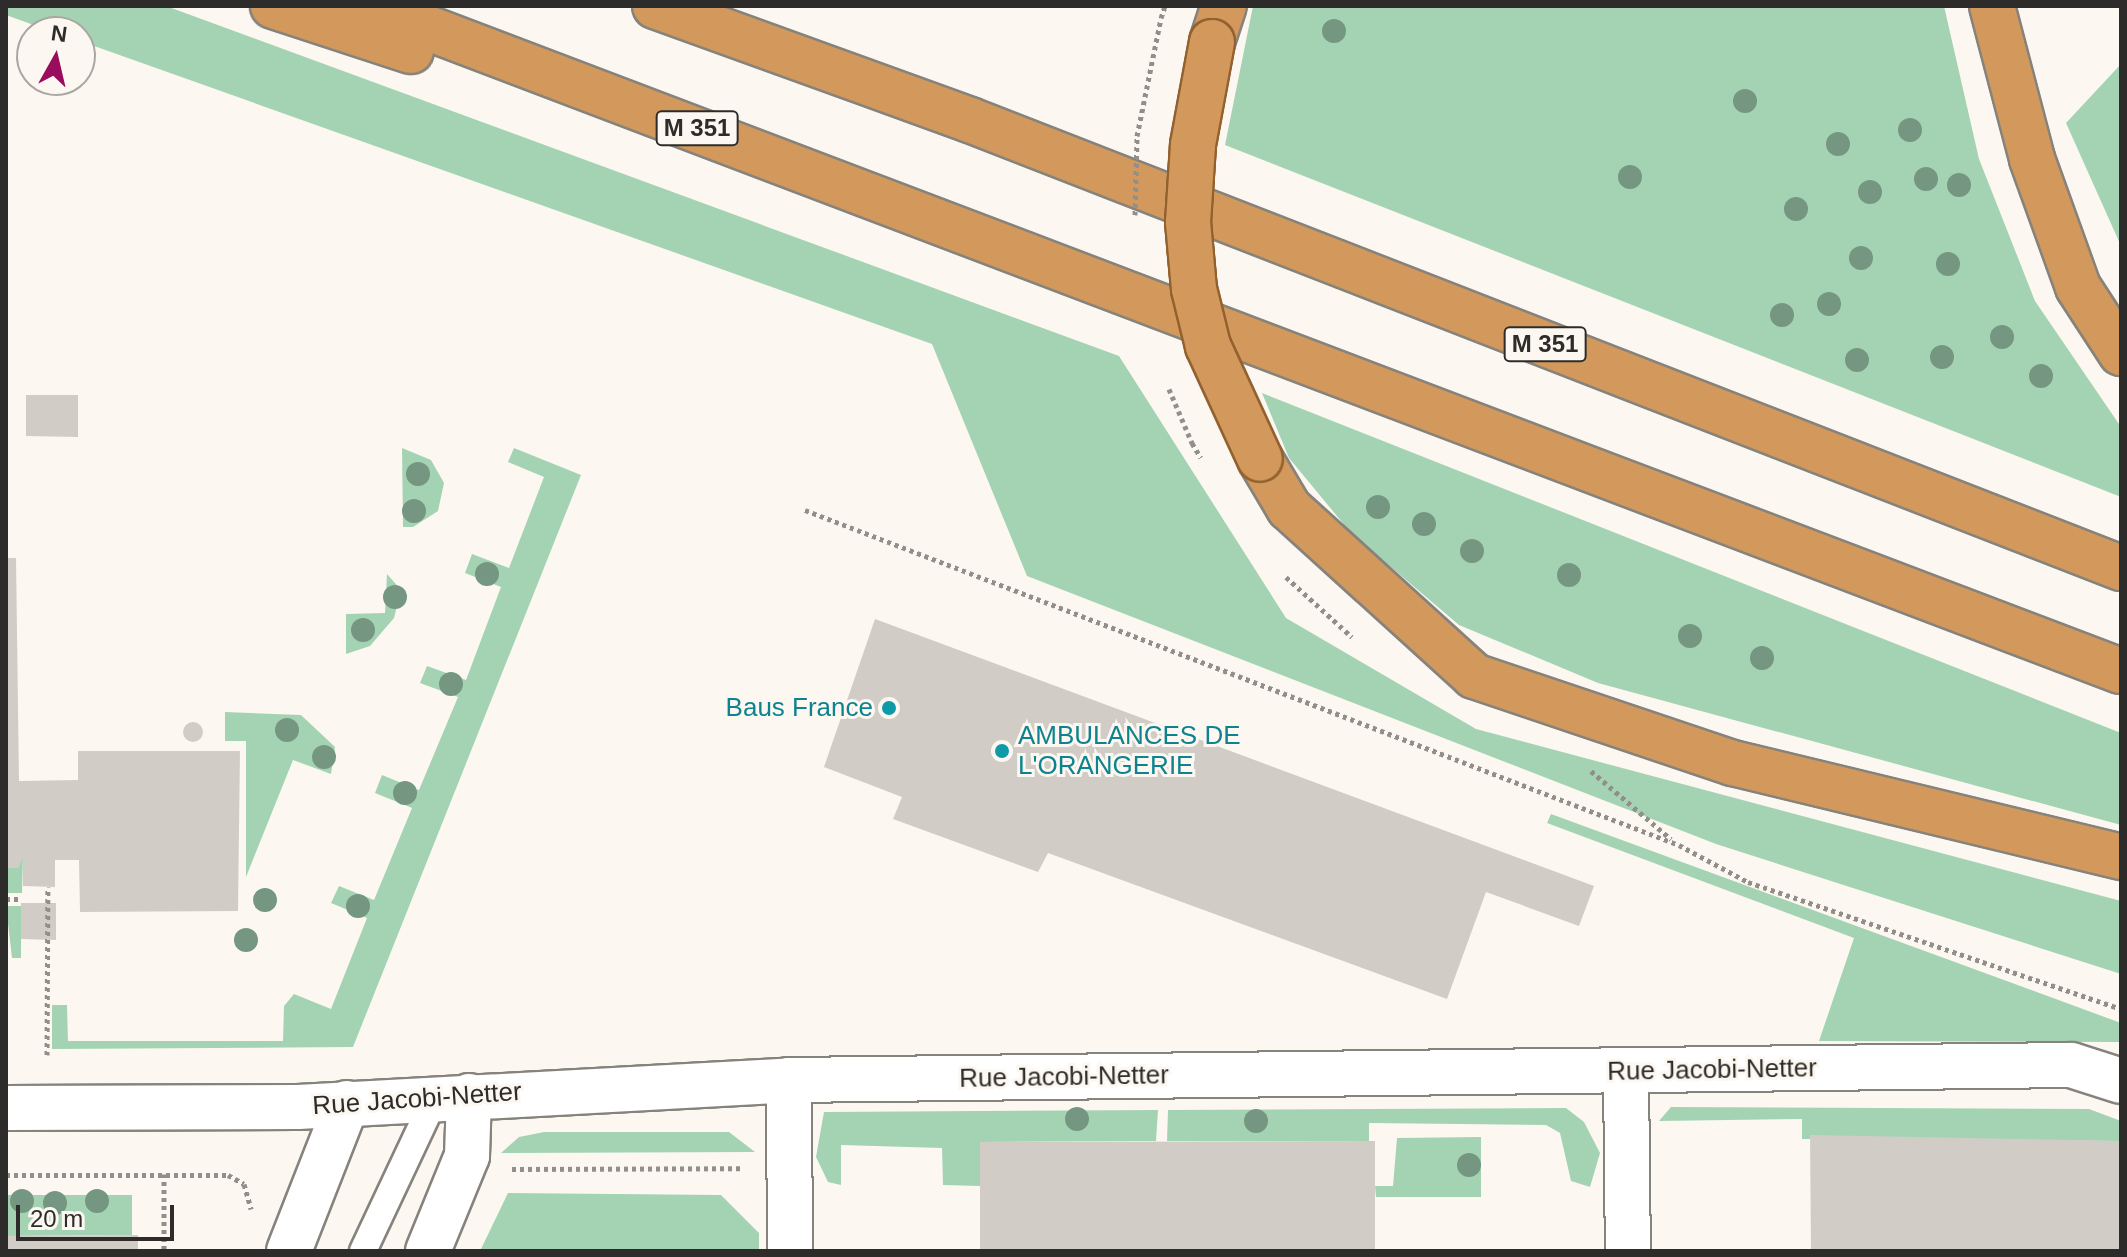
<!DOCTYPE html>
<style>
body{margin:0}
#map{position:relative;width:2127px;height:1257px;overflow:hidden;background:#fcf8f1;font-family:Helvetica,sans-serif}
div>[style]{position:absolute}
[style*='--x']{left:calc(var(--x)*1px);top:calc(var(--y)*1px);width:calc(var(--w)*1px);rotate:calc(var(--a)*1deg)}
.green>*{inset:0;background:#a4d3b3}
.building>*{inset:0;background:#d1cdc6}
.round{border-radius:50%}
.path>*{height:5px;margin-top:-2.5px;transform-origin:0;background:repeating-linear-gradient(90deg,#928f8b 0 4px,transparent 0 8px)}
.roads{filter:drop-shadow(2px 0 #86837c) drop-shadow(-2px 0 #86837c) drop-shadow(0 2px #86837c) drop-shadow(0 -2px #86837c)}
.service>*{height:26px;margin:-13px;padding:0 13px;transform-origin:13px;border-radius:13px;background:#fff}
.minor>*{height:44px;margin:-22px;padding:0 22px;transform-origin:22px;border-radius:22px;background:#fff}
.trunk>*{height:44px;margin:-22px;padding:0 22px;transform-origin:22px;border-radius:22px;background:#d3985b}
.path-bridge>*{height:5px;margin-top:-2.5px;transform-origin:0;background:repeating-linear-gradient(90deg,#928f8b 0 4px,transparent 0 8px)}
.bridges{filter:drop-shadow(2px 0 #92612f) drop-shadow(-2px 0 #92612f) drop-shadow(0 2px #92612f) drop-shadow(0 -2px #92612f)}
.trunk-bridge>*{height:44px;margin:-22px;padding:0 22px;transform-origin:22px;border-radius:22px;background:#d3985b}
.trees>*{width:24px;height:24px;margin:-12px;border-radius:50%;background:#759781}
.dots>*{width:22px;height:22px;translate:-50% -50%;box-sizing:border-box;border:4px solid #fcf8f1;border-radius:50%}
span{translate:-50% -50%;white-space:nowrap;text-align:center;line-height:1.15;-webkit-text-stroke:6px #fcf8f1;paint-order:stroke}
.shield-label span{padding:2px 6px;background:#fcf8f1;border:2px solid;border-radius:6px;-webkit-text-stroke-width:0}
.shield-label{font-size:24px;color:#2e2c2a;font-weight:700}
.culture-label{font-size:26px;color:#0d838f}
.right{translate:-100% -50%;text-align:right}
.left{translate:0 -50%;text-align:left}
.street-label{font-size:26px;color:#2e2c2a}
.frame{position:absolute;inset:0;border:8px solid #2e2c2a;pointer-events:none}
.north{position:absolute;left:16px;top:16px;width:80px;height:80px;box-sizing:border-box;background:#fcf8f1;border:2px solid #aaa6a1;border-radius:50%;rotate:8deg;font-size:22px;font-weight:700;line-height:32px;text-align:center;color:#2e2c2a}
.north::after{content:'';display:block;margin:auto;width:28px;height:36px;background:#990c5e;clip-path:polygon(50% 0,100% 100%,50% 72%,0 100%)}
.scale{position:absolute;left:16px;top:1205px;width:158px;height:36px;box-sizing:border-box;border:4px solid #2e2c2a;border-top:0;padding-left:10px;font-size:24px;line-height:28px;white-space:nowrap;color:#2e2c2a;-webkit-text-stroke:6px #fcf8f1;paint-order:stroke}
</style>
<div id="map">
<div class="green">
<div style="clip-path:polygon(6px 6px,166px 6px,1119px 356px,1286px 618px,1476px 729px,2121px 901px,2121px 974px,1716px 844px,1027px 576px,932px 344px,80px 41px,80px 32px,53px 32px,6px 15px)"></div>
<div style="clip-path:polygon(1253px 6px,1944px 6px,1979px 159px,2035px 301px,2121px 427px,2121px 497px,1225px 145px)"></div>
<div style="clip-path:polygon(2121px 64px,2121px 246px,2066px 123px)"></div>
<div style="clip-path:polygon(1262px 393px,2121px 733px,2121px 825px,1598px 683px,1459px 625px,1351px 533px,1289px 458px)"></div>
<div style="clip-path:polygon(402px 448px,431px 460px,444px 483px,438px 511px,413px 527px,403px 527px)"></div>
<div style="clip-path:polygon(514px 448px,581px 475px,353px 1047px,52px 1049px,52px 1005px,67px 1005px,68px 1041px,283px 1041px,284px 1006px,294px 994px,331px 1009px,367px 918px,331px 903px,339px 886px,374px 900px,412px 808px,375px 793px,382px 775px,419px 790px,458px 697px,420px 683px,427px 666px,466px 680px,501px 587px,465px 573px,472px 554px,509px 568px,544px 477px,508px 462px)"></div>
<div style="clip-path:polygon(387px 574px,401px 590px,394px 618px,370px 646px,346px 654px,346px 614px,385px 613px)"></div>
<div style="clip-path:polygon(225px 712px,301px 715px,335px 747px,331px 774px,293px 760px,246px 877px,246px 741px,225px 741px)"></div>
<div style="clip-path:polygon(1551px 814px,2121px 1023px,2121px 1042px,1819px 1041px,1854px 938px,1547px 823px)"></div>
<div style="clip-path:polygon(23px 858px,22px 893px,6px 893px,6px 868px)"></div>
<div style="clip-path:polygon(6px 906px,21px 906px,21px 958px,12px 958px)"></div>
<div style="clip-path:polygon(1671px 1107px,2089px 1109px,2121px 1121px,2121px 1141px,1802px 1139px,1802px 1119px,1659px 1121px)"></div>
<div style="clip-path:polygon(1566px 1108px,1584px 1122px,1600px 1153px,1590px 1187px,1571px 1181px,1560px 1133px,1546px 1125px,1369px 1123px,1369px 1141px,1167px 1141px,1168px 1110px)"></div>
<div style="clip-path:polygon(1158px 1110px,1156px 1141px,980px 1142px,980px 1186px,943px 1185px,942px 1148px,841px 1145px,841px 1185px,828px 1182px,816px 1157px,824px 1112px)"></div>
<div style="clip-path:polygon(544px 1132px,729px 1132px,755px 1152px,501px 1153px,519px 1137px)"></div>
<div style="clip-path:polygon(1481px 1137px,1481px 1197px,1376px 1197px,1375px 1186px,1393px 1186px,1397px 1138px)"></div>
<div style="clip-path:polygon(508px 1193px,721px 1195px,759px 1233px,759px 1251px,480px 1251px)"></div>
<div style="clip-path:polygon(6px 1195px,132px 1195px,132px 1235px,6px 1236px)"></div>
</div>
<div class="building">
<div style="clip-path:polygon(26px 395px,78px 395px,78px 437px,26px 436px)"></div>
<div style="clip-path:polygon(6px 558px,16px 558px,19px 781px,78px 780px,78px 751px,240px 751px,238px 911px,80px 912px,79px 860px,55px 860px,55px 887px,23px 886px,23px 858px,18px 868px,6px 868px)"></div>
<div style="clip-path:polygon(875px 619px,1594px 886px,1579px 926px,1486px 892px,1447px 999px,1048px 853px,1038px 872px,893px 819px,902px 797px,824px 767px)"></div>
<div class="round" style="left:183px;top:722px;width:20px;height:20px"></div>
<div style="clip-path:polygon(21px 903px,56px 903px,56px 940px,21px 939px)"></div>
<div style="clip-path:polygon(1810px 1135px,2121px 1141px,2121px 1251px,1811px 1251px)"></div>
<div style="clip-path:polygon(1375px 1141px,1375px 1251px,980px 1251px,980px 1142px)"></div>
<div style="clip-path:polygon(138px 1235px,138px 1251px,6px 1251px,6px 1236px)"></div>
</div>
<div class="path">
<div style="--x:1161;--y:18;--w:13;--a:-72"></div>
<div style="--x:1192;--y:443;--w:17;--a:59"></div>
<div style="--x:805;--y:510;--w:936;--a:20.97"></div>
<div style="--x:1679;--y:845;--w:78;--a:28.2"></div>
<div style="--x:1748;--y:882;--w:394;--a:18.8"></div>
<div style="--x:1286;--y:577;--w:89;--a:42.3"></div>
<div style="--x:1591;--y:771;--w:105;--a:40.4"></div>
<div style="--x:6;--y:899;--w:16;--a:0"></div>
<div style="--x:47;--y:1055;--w:168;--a:-89.7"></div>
<div style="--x:512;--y:1169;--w:230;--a:-0.2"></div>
<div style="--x:164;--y:1174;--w:77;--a:90"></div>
<div style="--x:6;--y:1175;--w:222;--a:0"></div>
<div style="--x:228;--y:1175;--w:18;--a:29"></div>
<div style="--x:244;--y:1184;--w:26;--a:74"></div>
</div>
<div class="roads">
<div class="service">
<div style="--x:363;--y:1251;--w:169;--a:-64.8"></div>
</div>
<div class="minor">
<div style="--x:1626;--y:1072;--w:179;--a:89.4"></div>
<div style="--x:789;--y:1080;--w:171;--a:89.7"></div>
<div style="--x:6;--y:1108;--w:292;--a:-0.2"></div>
<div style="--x:298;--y:1107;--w:492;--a:-3.1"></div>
<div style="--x:789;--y:1080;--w:1282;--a:-0.67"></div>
<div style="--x:2071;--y:1065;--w:52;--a:17.7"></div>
<div style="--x:289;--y:1251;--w:159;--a:-68.6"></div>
<div style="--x:428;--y:1251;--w:103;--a:-67.7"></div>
<div style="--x:467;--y:1156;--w:60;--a:-88.1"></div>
</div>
<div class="trunk">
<div style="--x:273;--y:6;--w:145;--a:18.1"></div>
<div style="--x:370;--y:6;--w:1873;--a:20.8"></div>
<div style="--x:655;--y:6;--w:335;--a:19.9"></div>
<div style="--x:970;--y:120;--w:1235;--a:21.27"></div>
<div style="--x:1992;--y:6;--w:158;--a:75.3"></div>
<div style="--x:2032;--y:159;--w:136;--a:70.2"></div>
<div style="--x:2078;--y:287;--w:79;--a:56.9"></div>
<div style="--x:1212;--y:42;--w:38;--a:-72"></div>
<div style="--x:1260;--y:459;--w:57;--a:59.4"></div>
<div style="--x:1289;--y:508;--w:250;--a:42.2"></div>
<div style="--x:1474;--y:676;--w:273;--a:18.6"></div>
<div style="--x:1733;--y:763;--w:399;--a:13.6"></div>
</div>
</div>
<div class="path-bridge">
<div style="--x:1135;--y:215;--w:79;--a:-88.5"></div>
<div style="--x:1137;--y:136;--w:120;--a:-78.5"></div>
<div style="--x:1169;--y:389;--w:59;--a:66.9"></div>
</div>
<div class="bridges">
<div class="trunk-bridge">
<div style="--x:1212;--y:42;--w:105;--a:100.5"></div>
<div style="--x:1193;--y:145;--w:77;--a:93.7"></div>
<div style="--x:1188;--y:222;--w:67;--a:84.9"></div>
<div style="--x:1194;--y:289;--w:59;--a:76.2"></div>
<div style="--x:1208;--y:346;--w:124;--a:65.3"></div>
</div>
</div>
<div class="trees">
<div style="left:1334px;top:31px"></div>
<div style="left:1745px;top:101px"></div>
<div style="left:1910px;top:130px"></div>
<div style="left:1838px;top:144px"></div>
<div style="left:1630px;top:177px"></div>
<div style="left:1926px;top:179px"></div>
<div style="left:1959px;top:185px"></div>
<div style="left:1870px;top:192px"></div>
<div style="left:1796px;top:209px"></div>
<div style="left:1861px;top:258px"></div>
<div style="left:1948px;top:264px"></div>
<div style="left:1829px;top:304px"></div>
<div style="left:1782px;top:315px"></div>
<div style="left:2002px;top:337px"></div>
<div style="left:1942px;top:357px"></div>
<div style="left:1857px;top:360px"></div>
<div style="left:2041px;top:376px"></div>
<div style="left:418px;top:474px"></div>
<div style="left:1378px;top:507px"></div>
<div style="left:414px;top:511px"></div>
<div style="left:1424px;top:524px"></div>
<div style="left:1472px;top:551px"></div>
<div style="left:487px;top:574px"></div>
<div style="left:1569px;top:575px"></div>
<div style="left:395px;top:597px"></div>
<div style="left:363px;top:630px"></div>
<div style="left:1690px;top:636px"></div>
<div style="left:1762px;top:658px"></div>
<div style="left:451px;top:684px"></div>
<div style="left:287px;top:730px"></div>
<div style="left:324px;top:757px"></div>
<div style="left:405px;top:793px"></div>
<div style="left:265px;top:900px"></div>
<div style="left:358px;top:906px"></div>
<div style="left:246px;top:940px"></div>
<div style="left:1077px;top:1119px"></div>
<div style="left:1256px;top:1121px"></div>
<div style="left:1469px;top:1165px"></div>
<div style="left:22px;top:1201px"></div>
<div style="left:97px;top:1201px"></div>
<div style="left:55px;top:1203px"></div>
</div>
<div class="dots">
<div style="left:889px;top:708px;background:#0f9aa8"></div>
<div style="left:1002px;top:751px;background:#0f9aa8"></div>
</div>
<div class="shield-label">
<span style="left:697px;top:128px">M 351</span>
<span style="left:1545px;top:344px">M 351</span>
</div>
<div class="culture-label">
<span class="right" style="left:873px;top:708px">Baus France</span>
<span class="left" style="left:1018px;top:751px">AMBULANCES DE<br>L'ORANGERIE</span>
</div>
<div class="street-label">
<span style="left:1712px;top:1070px;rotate:-1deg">Rue Jacobi-Netter</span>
<span style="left:1064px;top:1077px;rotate:-1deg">Rue Jacobi-Netter</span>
<span style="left:417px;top:1099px;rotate:-4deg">Rue Jacobi-Netter</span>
</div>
<div class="frame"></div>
<div class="north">N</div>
<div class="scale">20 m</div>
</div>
